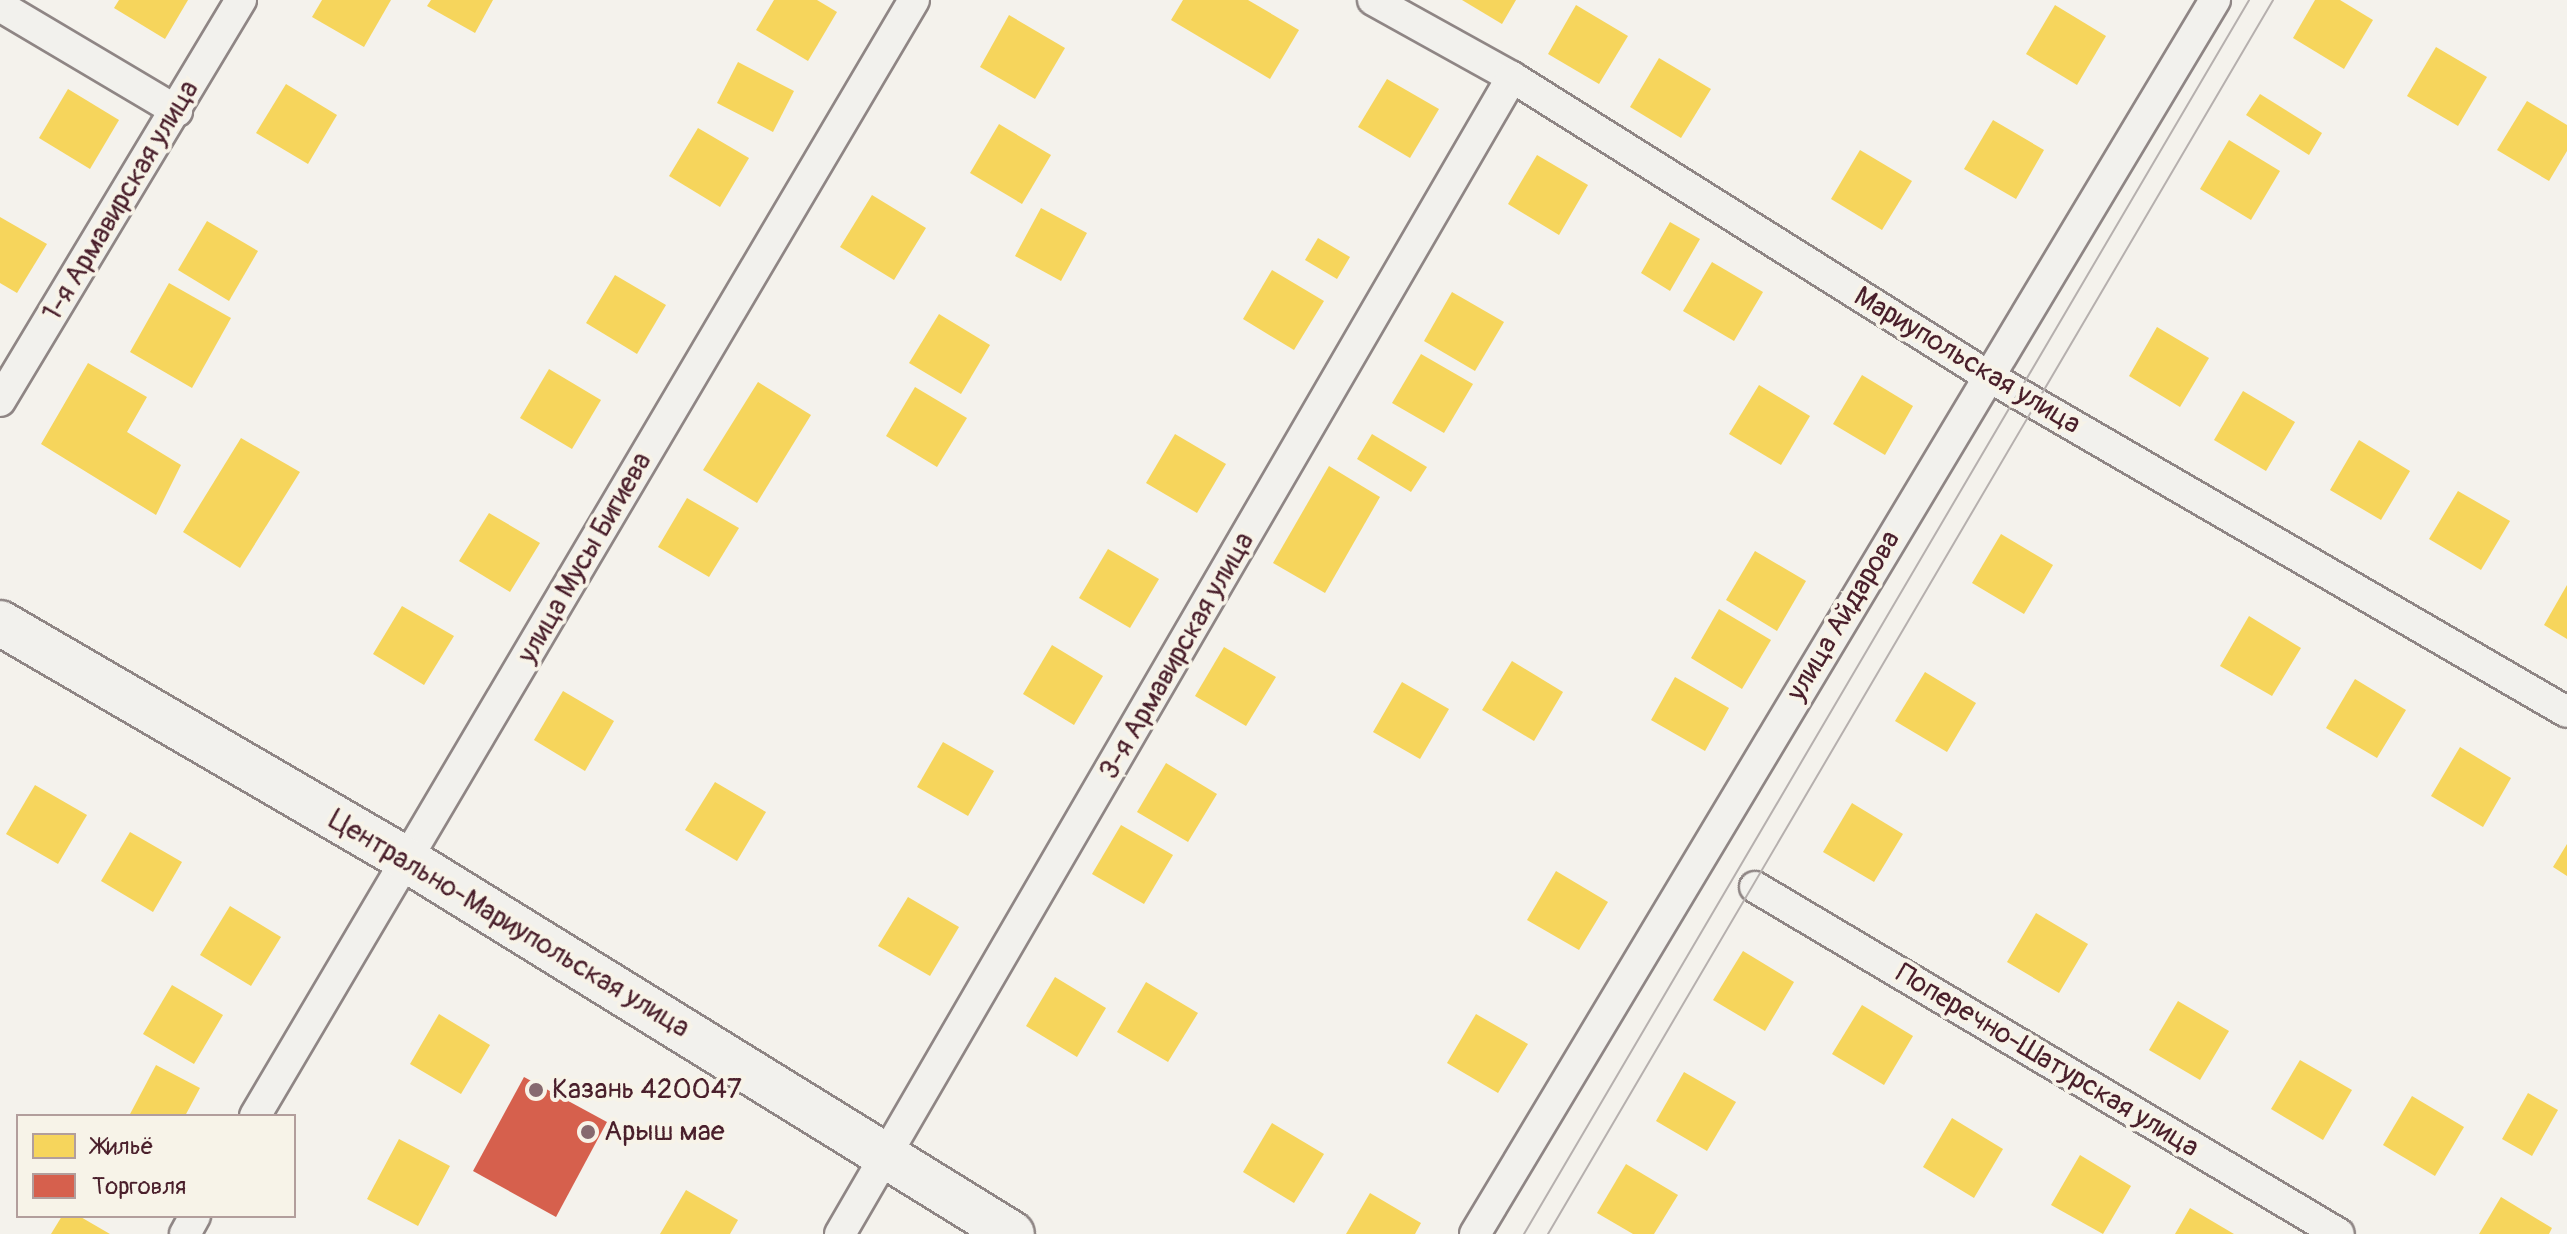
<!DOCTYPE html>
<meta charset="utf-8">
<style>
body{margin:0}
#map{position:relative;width:2567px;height:1234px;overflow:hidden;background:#f4f2ec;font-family:Pangolin,sans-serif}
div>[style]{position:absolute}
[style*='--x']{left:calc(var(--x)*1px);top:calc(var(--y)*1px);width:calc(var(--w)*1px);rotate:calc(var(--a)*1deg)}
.homes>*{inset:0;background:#f6d55c}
.shops>*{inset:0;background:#d6604d}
.roads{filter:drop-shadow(2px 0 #8f8685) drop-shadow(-2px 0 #8f8685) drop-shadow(0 2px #8f8685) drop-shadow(0 -2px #8f8685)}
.street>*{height:30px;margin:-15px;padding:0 15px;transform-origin:15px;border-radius:15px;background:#f2f1ed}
.secondary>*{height:44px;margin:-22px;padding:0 22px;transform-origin:22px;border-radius:22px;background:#f2f1ed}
.tram>*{height:2px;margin:-1px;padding:0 1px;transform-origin:1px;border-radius:1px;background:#b6b0ae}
.dots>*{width:22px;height:22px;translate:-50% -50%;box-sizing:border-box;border:4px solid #f7f3e8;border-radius:50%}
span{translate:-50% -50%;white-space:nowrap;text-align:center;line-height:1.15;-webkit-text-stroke:8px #f7f3e8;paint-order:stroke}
.street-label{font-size:28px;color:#4a1f2b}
.poi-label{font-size:28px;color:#4a1f2b}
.left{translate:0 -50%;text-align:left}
.legend{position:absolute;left:16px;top:1114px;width:280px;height:104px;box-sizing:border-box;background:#f7f3e8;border:2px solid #b29e9c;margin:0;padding:10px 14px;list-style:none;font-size:24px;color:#4a1f2b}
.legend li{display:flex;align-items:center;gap:16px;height:40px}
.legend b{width:40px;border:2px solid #b29e9c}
</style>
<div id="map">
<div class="homes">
<div style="clip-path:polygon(119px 0,188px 0,165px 39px,114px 8px)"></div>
<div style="clip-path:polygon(322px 0,391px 0,364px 47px,312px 17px)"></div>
<div style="clip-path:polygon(431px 0,493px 0,475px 33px,427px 6px)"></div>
<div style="clip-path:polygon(774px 0,817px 0,837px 12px,808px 61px,756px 30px)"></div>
<div style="clip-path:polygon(1183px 0,1248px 0,1299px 30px,1270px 79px,1171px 20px)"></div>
<div style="clip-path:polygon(1462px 0,1516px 0,1502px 24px)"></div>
<div style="clip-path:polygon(2315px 0,2340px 0,2373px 20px,2344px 69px,2293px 38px)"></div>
<div style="clip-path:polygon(1576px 5px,1628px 36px,1599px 84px,1548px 54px)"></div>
<div style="clip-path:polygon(2055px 5px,2106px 36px,2077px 85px,2026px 54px)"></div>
<div style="clip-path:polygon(1009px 15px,1065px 48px,1035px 99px,980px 67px)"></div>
<div style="clip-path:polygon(2436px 47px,2487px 77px,2458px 126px,2407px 96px)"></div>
<div style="clip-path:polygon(1659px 58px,1711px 89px,1681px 138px,1630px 107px)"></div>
<div style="clip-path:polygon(738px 62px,794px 91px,773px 132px,717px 103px)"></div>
<div style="clip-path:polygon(1387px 79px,1439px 109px,1410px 158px,1358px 127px)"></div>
<div style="clip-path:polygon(286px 84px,337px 115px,308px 164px,256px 133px)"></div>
<div style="clip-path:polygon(68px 89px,119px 120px,90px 169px,39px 138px)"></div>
<div style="clip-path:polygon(2260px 94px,2322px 133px,2309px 155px,2246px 115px)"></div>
<div style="clip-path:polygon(2527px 101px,2567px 125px,2567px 151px,2549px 181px,2497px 150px)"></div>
<div style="clip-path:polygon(1993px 120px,2044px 150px,2016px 199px,1964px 169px)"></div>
<div style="clip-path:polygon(999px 124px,1051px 155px,1022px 204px,970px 173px)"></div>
<div style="clip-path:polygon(698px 128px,749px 158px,720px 207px,669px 176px)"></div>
<div style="clip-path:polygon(2229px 140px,2280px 171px,2251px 220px,2200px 189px)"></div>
<div style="clip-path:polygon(1860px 150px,1912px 181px,1882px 230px,1831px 199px)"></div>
<div style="clip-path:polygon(1537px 155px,1588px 185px,1559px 235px,1508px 204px)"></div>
<div style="clip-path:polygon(872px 195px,926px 228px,894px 280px,840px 247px)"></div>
<div style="clip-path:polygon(1041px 208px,1087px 233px,1061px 281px,1015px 256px)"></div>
<div style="clip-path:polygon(0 217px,47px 244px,17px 293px,0 283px)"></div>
<div style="clip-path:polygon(207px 221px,258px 251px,229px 301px,178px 270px)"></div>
<div style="clip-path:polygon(1670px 222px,1700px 239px,1670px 291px,1641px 273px)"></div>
<div style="clip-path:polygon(1318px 238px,1350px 257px,1337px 279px,1305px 260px)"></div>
<div style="clip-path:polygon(1712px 262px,1763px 292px,1734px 341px,1683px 311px)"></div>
<div style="clip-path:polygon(1272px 270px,1324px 301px,1294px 350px,1243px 319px)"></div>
<div style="clip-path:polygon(615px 275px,666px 305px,637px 354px,586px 323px)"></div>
<div style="clip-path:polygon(169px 283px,231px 318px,192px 388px,130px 352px)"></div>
<div style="clip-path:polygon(1452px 292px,1504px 322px,1475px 371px,1424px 341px)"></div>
<div style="clip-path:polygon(939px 314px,990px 345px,961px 394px,909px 363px)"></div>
<div style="clip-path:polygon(2157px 327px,2209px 358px,2180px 407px,2129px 376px)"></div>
<div style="clip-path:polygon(1421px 354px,1473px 384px,1444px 433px,1392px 403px)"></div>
<div style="clip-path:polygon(88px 363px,147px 397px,127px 432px,181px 465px,156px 515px,41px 444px)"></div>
<div style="clip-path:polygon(549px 369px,601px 400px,572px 449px,520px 418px)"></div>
<div style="clip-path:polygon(1862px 375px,1913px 406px,1885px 455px,1833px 424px)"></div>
<div style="clip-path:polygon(758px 382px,811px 415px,757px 503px,703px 470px)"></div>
<div style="clip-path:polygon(1759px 385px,1810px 416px,1781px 465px,1729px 434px)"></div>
<div style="clip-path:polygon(915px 387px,967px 418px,937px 467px,886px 436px)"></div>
<div style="clip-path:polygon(2243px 391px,2295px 422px,2266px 471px,2214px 440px)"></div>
<div style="clip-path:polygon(1175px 434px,1226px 464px,1197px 513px,1146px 483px)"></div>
<div style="clip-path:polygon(1372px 434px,1427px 467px,1411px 492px,1357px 459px)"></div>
<div style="clip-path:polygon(241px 438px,300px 472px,240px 568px,183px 532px)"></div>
<div style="clip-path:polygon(2359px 440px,2410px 471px,2381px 520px,2330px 490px)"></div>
<div style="clip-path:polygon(1329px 466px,1380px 497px,1325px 593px,1273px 563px)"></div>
<div style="clip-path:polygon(2458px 491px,2510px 521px,2481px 570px,2429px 539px)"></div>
<div style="clip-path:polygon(687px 498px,739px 528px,709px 577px,658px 547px)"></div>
<div style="clip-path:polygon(489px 513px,540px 543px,510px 592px,459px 561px)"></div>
<div style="clip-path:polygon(2001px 534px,2053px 565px,2024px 614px,1972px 583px)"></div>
<div style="clip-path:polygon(1108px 549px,1159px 579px,1130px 628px,1079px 598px)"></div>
<div style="clip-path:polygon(1755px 551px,1806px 581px,1777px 631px,1726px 600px)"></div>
<div style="clip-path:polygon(2567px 585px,2567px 639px,2544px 625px)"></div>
<div style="clip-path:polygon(402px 606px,454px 636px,424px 685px,373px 654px)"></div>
<div style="clip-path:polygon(1719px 609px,1771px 640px,1742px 689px,1691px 658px)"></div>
<div style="clip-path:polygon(2249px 616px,2301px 648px,2272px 696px,2220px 666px)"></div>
<div style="clip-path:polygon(1052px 645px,1103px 676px,1074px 725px,1023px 694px)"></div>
<div style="clip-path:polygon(1224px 647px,1276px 677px,1246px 726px,1195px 696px)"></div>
<div style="clip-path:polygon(1512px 661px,1563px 692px,1534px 741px,1482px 710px)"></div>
<div style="clip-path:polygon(1925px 672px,1976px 703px,1947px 752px,1895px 721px)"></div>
<div style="clip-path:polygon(1675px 677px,1729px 708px,1705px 751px,1651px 720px)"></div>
<div style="clip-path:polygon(2355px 679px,2406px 710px,2377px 758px,2326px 728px)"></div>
<div style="clip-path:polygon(1402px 682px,1449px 709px,1420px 759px,1373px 732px)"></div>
<div style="clip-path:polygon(563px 691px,614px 721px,585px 771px,534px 740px)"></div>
<div style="clip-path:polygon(943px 742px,994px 771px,968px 816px,917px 787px)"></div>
<div style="clip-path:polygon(2460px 747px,2511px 778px,2483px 827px,2431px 796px)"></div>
<div style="clip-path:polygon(1166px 763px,1217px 794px,1188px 842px,1137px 812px)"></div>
<div style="clip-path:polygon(715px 782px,766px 812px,737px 861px,685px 830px)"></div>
<div style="clip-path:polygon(35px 785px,87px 815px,58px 864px,6px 834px)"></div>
<div style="clip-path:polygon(1852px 803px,1903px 834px,1874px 882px,1823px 852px)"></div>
<div style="clip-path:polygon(1121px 825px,1173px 855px,1144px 904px,1092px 874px)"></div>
<div style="clip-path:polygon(130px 832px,182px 862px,153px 912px,101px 881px)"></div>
<div style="clip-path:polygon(2567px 844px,2567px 876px,2553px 867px)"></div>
<div style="clip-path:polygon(1556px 871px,1608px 902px,1579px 950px,1527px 920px)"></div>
<div style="clip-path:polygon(908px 897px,959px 927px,930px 976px,878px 946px)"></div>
<div style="clip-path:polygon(230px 906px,281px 937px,251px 986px,200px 955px)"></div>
<div style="clip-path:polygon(2036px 913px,2088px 944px,2059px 993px,2007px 962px)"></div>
<div style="clip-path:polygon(1743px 951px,1794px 982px,1765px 1031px,1713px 1000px)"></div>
<div style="clip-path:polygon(1055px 977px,1106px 1008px,1077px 1057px,1026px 1026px)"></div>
<div style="clip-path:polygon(1146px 982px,1198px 1013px,1168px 1062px,1117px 1032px)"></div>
<div style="clip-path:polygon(172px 985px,223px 1015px,194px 1064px,143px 1034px)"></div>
<div style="clip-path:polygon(2178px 1001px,2229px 1031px,2200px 1080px,2149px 1050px)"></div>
<div style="clip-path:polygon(1862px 1005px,1913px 1036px,1884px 1085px,1832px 1054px)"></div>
<div style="clip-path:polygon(439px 1014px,490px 1045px,461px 1094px,410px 1064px)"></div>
<div style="clip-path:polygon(1476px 1014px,1528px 1044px,1498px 1093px,1447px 1063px)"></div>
<div style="clip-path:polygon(2300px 1060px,2352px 1090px,2323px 1140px,2271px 1109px)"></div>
<div style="clip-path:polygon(156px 1065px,200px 1088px,185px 1116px,129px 1116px)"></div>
<div style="clip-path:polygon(1684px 1072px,1736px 1102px,1707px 1151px,1656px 1121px)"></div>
<div style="clip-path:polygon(2528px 1093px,2558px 1110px,2532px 1156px,2502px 1139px)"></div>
<div style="clip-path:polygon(2412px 1096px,2464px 1127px,2435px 1176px,2383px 1145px)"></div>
<div style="clip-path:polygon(1952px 1118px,2003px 1149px,1974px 1198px,1923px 1167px)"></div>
<div style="clip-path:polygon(1272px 1123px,1324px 1154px,1294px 1203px,1243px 1172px)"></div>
<div style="clip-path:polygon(399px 1139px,450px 1166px,418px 1226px,367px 1199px)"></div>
<div style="clip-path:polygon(2080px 1155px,2131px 1186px,2103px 1234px,2051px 1205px)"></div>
<div style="clip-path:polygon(1626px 1164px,1678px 1195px,1654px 1234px,1633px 1234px,1597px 1213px)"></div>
<div style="clip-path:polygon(686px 1190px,738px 1220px,730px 1234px,660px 1234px)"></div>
<div style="clip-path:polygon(1370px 1193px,1421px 1223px,1415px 1234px,1346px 1234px)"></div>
<div style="clip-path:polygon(2501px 1197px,2552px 1228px,2549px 1234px,2479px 1234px)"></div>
<div style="clip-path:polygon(2190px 1208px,2234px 1234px,2175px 1234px)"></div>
<div style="clip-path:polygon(62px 1216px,79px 1216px,110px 1234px,51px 1234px)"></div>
</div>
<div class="shops">
<div style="clip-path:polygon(524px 1077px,607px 1122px,556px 1217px,473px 1171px)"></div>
</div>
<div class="roads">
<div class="street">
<div style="--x:1373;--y:0;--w:159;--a:29"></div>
<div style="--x:1512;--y:77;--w:562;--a:32.14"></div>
<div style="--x:1988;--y:376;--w:669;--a:30.13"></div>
<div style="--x:0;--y:6;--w:206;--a:30.7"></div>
<div style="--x:0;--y:401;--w:468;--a:-59"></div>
<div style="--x:1755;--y:887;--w:679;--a:30.72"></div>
<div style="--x:255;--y:1116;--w:1296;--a:-59.44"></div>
<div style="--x:185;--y:1234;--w:21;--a:-61"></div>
<div style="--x:840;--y:1234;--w:1338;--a:-59.85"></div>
<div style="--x:1475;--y:1234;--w:1439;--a:-59.05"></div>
</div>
<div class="secondary">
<div style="--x:0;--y:623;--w:471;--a:30.2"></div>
<div style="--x:407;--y:860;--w:711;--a:31.72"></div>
</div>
</div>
<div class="tram">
<div style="--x:1524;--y:1234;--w:1431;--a:-59.56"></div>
<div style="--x:1548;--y:1234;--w:1431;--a:-59.56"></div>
</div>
<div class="dots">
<div style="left:536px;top:1090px;background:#86696f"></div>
<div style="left:588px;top:1132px;background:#86696f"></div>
</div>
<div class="street-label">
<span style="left:121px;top:201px;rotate:-59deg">1-я Армавирская улица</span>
<span style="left:1967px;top:361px;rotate:31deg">Мариупольская улица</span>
<span style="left:585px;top:558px;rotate:-60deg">улица Мусы Бигиева</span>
<span style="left:1844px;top:616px;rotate:-59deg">улица Айдарова</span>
<span style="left:1177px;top:656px;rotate:-60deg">3-я Армавирская улица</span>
<span style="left:509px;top:924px;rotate:31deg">Центрально-Мариупольская улица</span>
<span style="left:2047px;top:1061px;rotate:31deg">Поперечно-Шатурская улица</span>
</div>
<div class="poi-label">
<span class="left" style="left:552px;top:1090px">Казань 420047</span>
<span class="left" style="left:604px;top:1132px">Арыш мае</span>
</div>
<ul class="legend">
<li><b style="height:22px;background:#f6d55c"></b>Жильё</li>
<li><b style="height:22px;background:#d6604d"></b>Торговля</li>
</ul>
</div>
